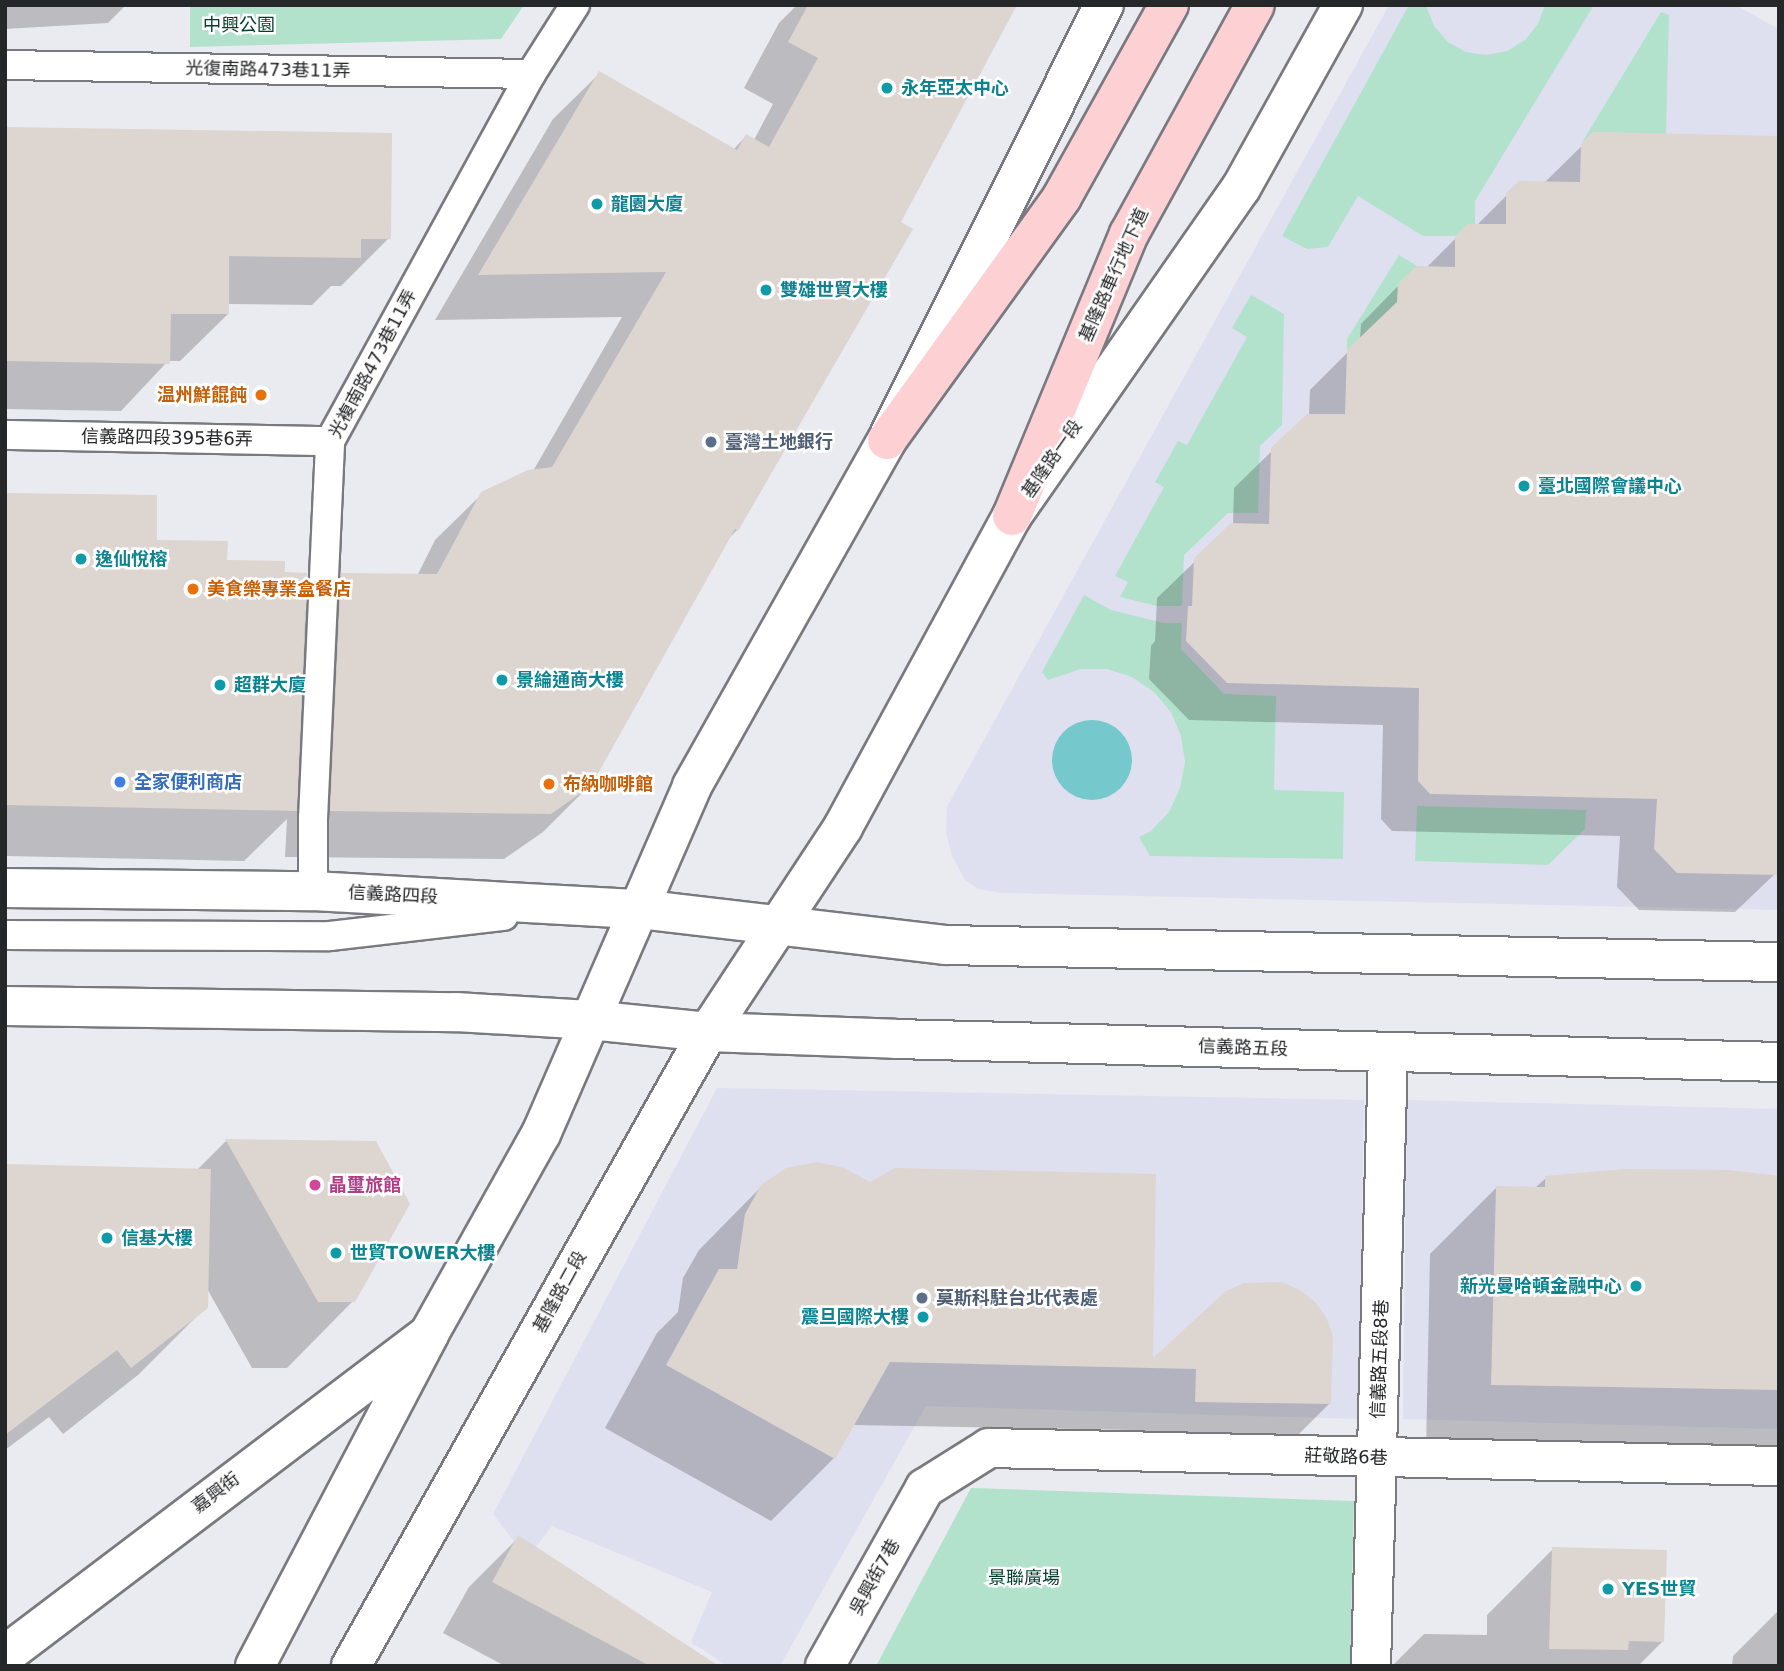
<!DOCTYPE html>
<meta charset="utf-8">
<style>
body{margin:0}
#map{position:relative;width:1784px;height:1671px;overflow:hidden;background:#eaeaf1;font-family:"DejaVu Sans","Noto Sans TC",sans-serif}
div>[style]{position:absolute}
[style*='--x']{left:calc(var(--x)*1px);top:calc(var(--y)*1px);width:calc(var(--w)*1px);rotate:calc(var(--a)*1deg)}
.built>*{inset:0;background:#dfe0ef}
.green>*{inset:0;background:#b2e2cc}
.water>*{inset:0;background:#75c9cc}
.round{border-radius:50%}
.shadow>*{inset:0;background:#0003}
.building>*{inset:0;background:#dcd5d0}
.roads{filter:drop-shadow(2px 0 #79797f) drop-shadow(-2px 0 #79797f) drop-shadow(0 2px #79797f) drop-shadow(0 -2px #79797f)}
.service>*{height:28px;margin:-14px;padding:0 14px;transform-origin:14px;border-radius:14px;background:#fff}
.pedestrian>*{height:38px;margin:-19px;padding:0 19px;transform-origin:19px;border-radius:19px;background:#fff}
.minor>*{height:38px;margin:-19px;padding:0 19px;transform-origin:19px;border-radius:19px;background:#fff}
.secondary>*{height:38px;margin:-19px;padding:0 19px;transform-origin:19px;border-radius:19px;background:#fff}
.primary>*{height:38px;margin:-19px;padding:0 19px;transform-origin:19px;border-radius:19px;background:#fdd1d3}
.dots>*{width:19px;height:19px;translate:-50% -50%;box-sizing:border-box;border:4px solid #fff;border-radius:50%}
span{translate:-50% -50%;white-space:nowrap;text-align:center;line-height:1.15;-webkit-text-stroke:5px #fff;paint-order:stroke}
.park-label{font-size:18px;color:#023e2b}
.street-label{font-size:18px;color:#262729}
.culture-label{font-size:18px;color:#0d838f;font-weight:700}
.left{translate:0 -50%;text-align:left}
.right{translate:-100% -50%;text-align:right}
.food-label{font-size:18px;color:#c56008;font-weight:700}
.service-label{font-size:18px;color:#4e5e75;font-weight:700}
.shop-label{font-size:18px;color:#366cbe;font-weight:700}
.hotel-label{font-size:18px;color:#b23c85;font-weight:700}
.frame{position:absolute;inset:0;border:7px solid #262729;pointer-events:none}
</style>
<div id="map">
<div class="built">
<div style="clip-path:polygon(1389px 5px,1735px 5px,1779px 29px,1779px 910px,1001px 893px,978px 889px,965px 880px,952px 856px,946px 832px,947px 807px)"></div>
<div style="clip-path:polygon(717px 1088px,1364px 1100px,1358px 1419px,926px 1406px,780px 1666px,727px 1666px,691px 1642px,712px 1592px,552px 1526px,527px 1558px,493px 1514px)"></div>
<div style="clip-path:polygon(1407px 1100px,1779px 1109px,1779px 1429px,1403px 1419px)"></div>
</div>
<div class="green">
<div style="clip-path:polygon(190px 5px,524px 5px,501px 39px,190px 47px)"></div>
<div style="clip-path:polygon(1409px 5px,1426px 5px,1434px 26px,1448px 42px,1466px 52px,1486px 55px,1507px 51px,1525px 40px,1538px 24px,1545px 5px,1594px 5px,1475px 201px,1475px 224px,1468px 224px,1455px 236px,1423px 236px,1358px 196px,1328px 247px,1307px 249px,1282px 236px)"></div>
<div style="clip-path:polygon(1661px 12px,1669px 15px,1666px 134px,1593px 132px,1581px 144px)"></div>
<div style="clip-path:polygon(1399px 255px,1417px 266px,1398px 284px,1397px 314px,1384px 315px,1347px 350px,1347px 339px)"></div>
<div style="clip-path:polygon(1251px 295px,1284px 314px,1282px 425px,1260px 446px,1258px 513px,1228px 513px,1184px 555px,1182px 606px,1157px 606px,1120px 597px,1128px 582px,1115px 576px,1164px 487px,1155px 482px,1178px 441px,1187px 445px,1247px 337px,1232px 328px)"></div>
<div style="clip-path:polygon(1084px 595px,1111px 610px,1164px 623px,1182px 623px,1181px 649px,1224px 694px,1276px 696px,1274px 790px,1344px 792px,1343px 859px,1150px 856px,1139px 837px,1151px 831px,1169px 812px,1180px 788px,1185px 762px,1181px 736px,1171px 712px,1154px 692px,1132px 677px,1107px 669px,1081px 669px,1048px 680px,1042px 672px)"></div>
<div style="clip-path:polygon(1417px 806px,1586px 810px,1585px 829px,1548px 865px,1415px 861px)"></div>
<div style="clip-path:polygon(971px 1488px,1354px 1501px,1350px 1666px,876px 1666px)"></div>
</div>
<div class="water">
<div class="round" style="left:1052px;top:720px;width:80px;height:80px"></div>
</div>
<div class="shadow">
<div style="clip-path:polygon(5px 5px,126px 5px,108px 23px,5px 29px)"></div>
<div style="clip-path:polygon(797px 5px,1015px 5px,737px 530px,727px 540px,590px 785px,543px 832px,504px 859px,285px 857px,287px 819px,244px 861px,5px 856px,5px 495px,225px 562px,283px 574px,304px 612px,341px 575px,417px 576px,435px 540px,482px 494px,533px 471px,622px 317px,435px 320px,553px 119px,599px 74px,733px 150px,746px 136px,754px 140px,773px 104px,744px 88px,779px 23px)"></div>
<div style="clip-path:polygon(5px 129px,389px 238px,341px 286px,331px 286px,312px 305px,228px 304px,228px 314px,180px 361px,168px 361px,121px 411px,5px 409px)"></div>
<div style="clip-path:polygon(1594px 134px,1779px 870px,1735px 912px,1639px 910px,1617px 887px,1620px 836px,1392px 831px,1381px 819px,1383px 725px,1189px 720px,1149px 679px,1151px 646px,1155px 641px,1157px 598px,1233px 525px,1234px 488px,1309px 415px,1310px 390px,1360px 340px,1361px 324px,1399px 285px,1426px 268px,1469px 225px,1477px 225px,1520px 182px,1544px 183px)"></div>
<div style="clip-path:polygon(226px 1141px,374px 1143px,353px 1301px,287px 1368px,252px 1368px,206px 1287px,206px 1307px,138px 1375px,63px 1434px,49px 1417px,5px 1450px,5px 1166px,197px 1170px)"></div>
<div style="clip-path:polygon(1546px 1178px,1779px 1178px,1779px 1456px,1426px 1450px,1430px 1254px,1496px 1188px,1535px 1188px)"></div>
<div style="clip-path:polygon(762px 1186px,1151px 1362px,1244px 1285px,1282px 1284px,1329px 1404px,1267px 1466px,1134px 1464px,1135px 1430px,853px 1425px,834px 1458px,771px 1521px,605px 1428px,657px 1333px,678px 1312px,683px 1278px,699px 1250px)"></div>
<div style="clip-path:polygon(519px 1537px,715px 1666px,505px 1666px,443px 1633px,469px 1587px)"></div>
<div style="clip-path:polygon(1553px 1549px,1663px 1641px,1638px 1666px,1392px 1666px,1424px 1634px,1487px 1635px,1487px 1615px)"></div>
<div style="clip-path:polygon(1779px 1610px,1779px 1666px,1732px 1666px,1733px 1656px)"></div>
</div>
<div class="building">
<div style="clip-path:polygon(808px 5px,1017px 5px,901px 222px,913px 229px,738px 531px,735px 529px,591px 786px,551px 814px,330px 811px,341px 573px,437px 574px,481px 492px,528px 470px,552px 467px,666px 272px,478px 275px,599px 71px,737px 150px,746px 134px,769px 147px,818px 58px,788px 42px)"></div>
<div style="clip-path:polygon(5px 127px,392px 133px,391px 239px,361px 239px,361px 258px,229px 256px,229px 314px,171px 314px,170px 364px,5px 361px)"></div>
<div style="clip-path:polygon(1593px 132px,1779px 136px,1779px 875px,1677px 873px,1654px 849px,1657px 799px,1430px 794px,1418px 781px,1419px 688px,1227px 683px,1186px 641px,1188px 606px,1192px 606px,1194px 558px,1231px 523px,1269px 524px,1271px 448px,1307px 414px,1345px 414px,1347px 350px,1397px 302px,1398px 284px,1417px 266px,1455px 267px,1455px 236px,1468px 224px,1506px 224px,1506px 193px,1519px 181px,1580px 182px,1581px 144px)"></div>
<div style="clip-path:polygon(5px 493px,157px 495px,157px 540px,228px 541px,227px 560px,285px 561px,285px 572px,307px 573px,297px 811px,5px 805px)"></div>
<div style="clip-path:polygon(225px 1139px,376px 1141px,410px 1204px,355px 1302px,318px 1302px)"></div>
<div style="clip-path:polygon(817px 1162px,844px 1168px,870px 1182px,895px 1168px,1156px 1174px,1153px 1358px,1226px 1291px,1244px 1283px,1282px 1282px,1300px 1290px,1315px 1302px,1326px 1317px,1333px 1336px,1331px 1404px,1195px 1402px,1196px 1369px,890px 1362px,835px 1459px,666px 1365px,719px 1269px,737px 1269px,745px 1214px,761px 1185px,786px 1168px)"></div>
<div style="clip-path:polygon(5px 1164px,211px 1169px,208px 1308px,131px 1368px,117px 1350px,5px 1435px)"></div>
<div style="clip-path:polygon(1624px 1169px,1729px 1170px,1779px 1176px,1779px 1390px,1491px 1385px,1496px 1186px,1545px 1187px,1545px 1176px)"></div>
<div style="clip-path:polygon(518px 1535px,719px 1666px,650px 1666px,492px 1582px)"></div>
<div style="clip-path:polygon(1552px 1547px,1667px 1550px,1664px 1642px,1629px 1641px,1628px 1650px,1549px 1649px)"></div>
</div>
<div class="roads">
<div class="service">
<div style="--x:5;--y:65;--w:526;--a:0.98"></div>
<div style="--x:5;--y:435;--w:325;--a:1.1"></div>
<div style="--x:313;--y:891;--w:72;--a:-90"></div>
<div style="--x:313;--y:819;--w:378;--a:-87.4"></div>
<div style="--x:330;--y:441;--w:418;--a:-61.3"></div>
<div style="--x:531;--y:74;--w:82;--a:-57.5"></div>
<div style="--x:5;--y:935;--w:325;--a:0.2"></div>
<div style="--x:330;--y:936;--w:175;--a:-6.6"></div>
</div>
<div class="pedestrian">
<div style="--x:1371;--y:1666;--w:614;--a:-88.41"></div>
</div>
<div class="minor">
<div style="--x:5;--y:1655;--w:532;--a:-37.13"></div>
<div style="--x:825;--y:1666;--w:204;--a:-60.7"></div>
<div style="--x:925;--y:1488;--w:75;--a:-32"></div>
<div style="--x:989;--y:1448;--w:790;--a:1.31"></div>
</div>
<div class="secondary">
<div style="--x:5;--y:888;--w:308;--a:0.6"></div>
<div style="--x:313;--y:891;--w:327;--a:3.2"></div>
<div style="--x:640;--y:909;--w:307;--a:6.7"></div>
<div style="--x:945;--y:945;--w:834;--a:1.17"></div>
<div style="--x:5;--y:1006;--w:451;--a:0.8"></div>
<div style="--x:456;--y:1012;--w:134;--a:3.4"></div>
<div style="--x:590;--y:1020;--w:119;--a:5.8"></div>
<div style="--x:708;--y:1032;--w:187;--a:2.1"></div>
<div style="--x:895;--y:1039;--w:884;--a:1.49"></div>
<div style="--x:255;--y:1666;--w:375;--a:-62.3"></div>
<div style="--x:429;--y:1334;--w:229;--a:-60.8"></div>
<div style="--x:541;--y:1134;--w:379;--a:-66.5"></div>
<div style="--x:692;--y:786;--w:397;--a:-60.6"></div>
<div style="--x:887;--y:440;--w:486;--a:-63.5"></div>
<div style="--x:351;--y:1666;--w:728;--a:-60.62"></div>
<div style="--x:708;--y:1032;--w:245;--a:-56.6"></div>
<div style="--x:843;--y:827;--w:354;--a:-61.5"></div>
<div style="--x:1012;--y:516;--w:400;--a:-55.1"></div>
<div style="--x:1241;--y:188;--w:210;--a:-60.9"></div>
</div>
<div class="primary">
<div style="--x:887;--y:440;--w:299;--a:-54.2"></div>
<div style="--x:1062;--y:197;--w:220;--a:-60.9"></div>
<div style="--x:1012;--y:516;--w:305;--a:-67.5"></div>
<div style="--x:1129;--y:234;--w:261;--a:-61.2"></div>
</div>
</div>
<div class="dots">
<div style="left:887px;top:88px;background:#0f9aa8"></div>
<div style="left:597px;top:204px;background:#0f9aa8"></div>
<div style="left:766px;top:290px;background:#0f9aa8"></div>
<div style="left:261px;top:395px;background:#e8710a"></div>
<div style="left:711px;top:442px;background:#5c6f8a"></div>
<div style="left:1524px;top:486px;background:#0f9aa8"></div>
<div style="left:81px;top:559px;background:#0f9aa8"></div>
<div style="left:193px;top:589px;background:#e8710a"></div>
<div style="left:502px;top:680px;background:#0f9aa8"></div>
<div style="left:220px;top:685px;background:#0f9aa8"></div>
<div style="left:120px;top:782px;background:#3f7fe0"></div>
<div style="left:549px;top:784px;background:#e8710a"></div>
<div style="left:315px;top:1185px;background:#d1479c"></div>
<div style="left:107px;top:1238px;background:#0f9aa8"></div>
<div style="left:336px;top:1253px;background:#0f9aa8"></div>
<div style="left:1636px;top:1286px;background:#0f9aa8"></div>
<div style="left:922px;top:1298px;background:#5c6f8a"></div>
<div style="left:923px;top:1317px;background:#0f9aa8"></div>
<div style="left:1608px;top:1589px;background:#0f9aa8"></div>
</div>
<div class="park-label">
<span style="left:239px;top:25px">中興公園</span>
<span style="left:1024px;top:1578px">景聯廣場</span>
</div>
<div class="street-label">
<span style="left:268px;top:70px;rotate:1deg">光復南路473巷11弄</span>
<span style="left:1114px;top:275px;rotate:-66deg">基隆路車行地下道</span>
<span style="left:373px;top:364px;rotate:-62deg">光複南路473巷11弄</span>
<span style="left:167px;top:438px;rotate:1deg">信義路四段395巷6弄</span>
<span style="left:1052px;top:459px;rotate:-55deg">基隆路一段</span>
<span style="left:393px;top:895px;rotate:3deg">信義路四段</span>
<span style="left:1243px;top:1048px;rotate:2deg">信義路五段</span>
<span style="left:560px;top:1292px;rotate:-61deg">基隆路二段</span>
<span style="left:1380px;top:1359px;rotate:-88deg">信義路五段8巷</span>
<span style="left:1346px;top:1457px;rotate:2deg">莊敬路6巷</span>
<span style="left:216px;top:1493px;rotate:-37deg">嘉興街</span>
<span style="left:875px;top:1577px;rotate:-61deg">吳興街7巷</span>
</div>
<div class="culture-label">
<span class="left" style="left:901px;top:88px">永年亞太中心</span>
<span class="left" style="left:611px;top:204px">龍園大廈</span>
<span class="left" style="left:780px;top:290px">雙雄世貿大樓</span>
<span class="left" style="left:1538px;top:486px">臺北國際會議中心</span>
<span class="left" style="left:95px;top:559px">逸仙悅榕</span>
<span class="left" style="left:516px;top:680px">景綸通商大樓</span>
<span class="left" style="left:234px;top:685px">超群大廈</span>
<span class="left" style="left:121px;top:1238px">信基大樓</span>
<span class="left" style="left:350px;top:1253px">世貿TOWER大樓</span>
<span class="right" style="left:1622px;top:1286px">新光曼哈頓金融中心</span>
<span class="right" style="left:909px;top:1317px">震旦國際大樓</span>
<span class="left" style="left:1622px;top:1589px">YES世貿</span>
</div>
<div class="food-label">
<span class="right" style="left:247px;top:395px">温州鮮餛飩</span>
<span class="left" style="left:207px;top:589px">美食樂專業盒餐店</span>
<span class="left" style="left:563px;top:784px">布納咖啡館</span>
</div>
<div class="service-label">
<span class="left" style="left:725px;top:442px">臺灣土地銀行</span>
<span class="left" style="left:936px;top:1298px">莫斯科駐台北代表處</span>
</div>
<div class="shop-label">
<span class="left" style="left:134px;top:782px">全家便利商店</span>
</div>
<div class="hotel-label">
<span class="left" style="left:329px;top:1185px">晶璽旅館</span>
</div>
<div class="frame"></div>
</div>
